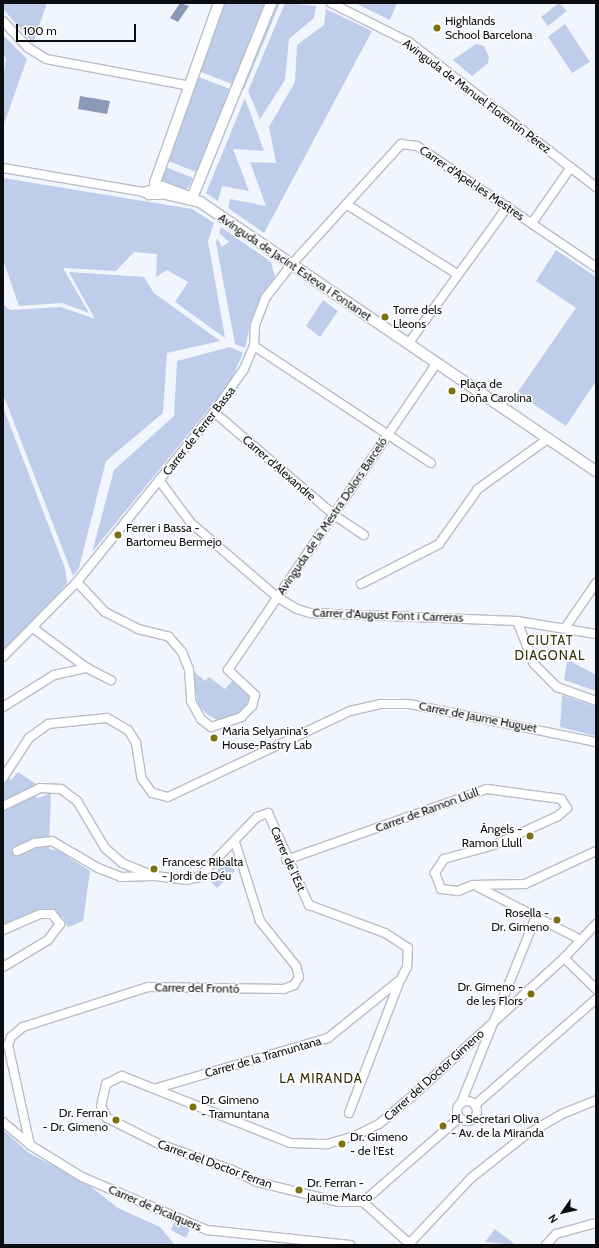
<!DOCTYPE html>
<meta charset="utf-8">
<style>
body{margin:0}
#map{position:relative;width:599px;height:1248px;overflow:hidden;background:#f1f5fe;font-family:Cabin,sans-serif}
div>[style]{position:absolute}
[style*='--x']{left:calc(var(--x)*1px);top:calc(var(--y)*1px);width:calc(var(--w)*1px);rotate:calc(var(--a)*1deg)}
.green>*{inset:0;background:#becdea}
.water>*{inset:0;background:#8b9ab7}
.roads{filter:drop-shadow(1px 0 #b8bdc7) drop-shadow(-1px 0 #b8bdc7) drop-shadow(0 1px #b8bdc7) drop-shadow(0 -1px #b8bdc7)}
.minor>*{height:8px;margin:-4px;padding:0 4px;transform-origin:4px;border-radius:4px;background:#fff}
.minor>.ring{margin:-4px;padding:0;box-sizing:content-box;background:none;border:8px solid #fff;border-radius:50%}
.tertiary>*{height:10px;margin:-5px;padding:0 5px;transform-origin:5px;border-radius:5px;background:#fff}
.dots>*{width:11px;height:11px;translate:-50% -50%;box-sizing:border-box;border:2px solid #fff;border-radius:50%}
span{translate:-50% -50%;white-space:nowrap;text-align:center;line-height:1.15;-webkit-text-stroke:3px #fff;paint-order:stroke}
.poi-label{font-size:12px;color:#0b0d10}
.left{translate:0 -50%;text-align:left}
.right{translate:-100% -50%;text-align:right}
.street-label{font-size:12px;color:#0b0d10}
.neighbourhood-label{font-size:13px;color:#342e02;letter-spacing:1px}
.frame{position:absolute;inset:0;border:4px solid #0b0d10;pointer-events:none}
.north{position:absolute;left:543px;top:1192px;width:40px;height:40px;-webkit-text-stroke:3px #fff;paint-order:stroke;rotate:236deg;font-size:11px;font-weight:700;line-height:16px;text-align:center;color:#0b0d10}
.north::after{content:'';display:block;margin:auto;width:14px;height:18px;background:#0b0d10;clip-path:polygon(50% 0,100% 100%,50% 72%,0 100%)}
.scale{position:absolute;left:16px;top:24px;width:120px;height:18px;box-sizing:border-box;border:2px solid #0b0d10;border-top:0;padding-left:5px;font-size:12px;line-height:14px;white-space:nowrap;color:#0b0d10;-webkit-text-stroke:3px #fff;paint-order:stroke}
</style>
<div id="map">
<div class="green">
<div style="clip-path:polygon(3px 3px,47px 3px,33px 43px,3px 9px)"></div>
<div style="clip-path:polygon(223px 3px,267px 3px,232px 84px,198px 71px)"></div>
<div style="clip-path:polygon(275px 3px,280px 3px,244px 89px,239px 87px)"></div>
<div style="clip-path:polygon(285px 3px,316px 6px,314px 18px,289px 39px,285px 80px,260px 119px,248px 91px)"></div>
<div style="clip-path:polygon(355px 3px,397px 3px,390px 20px)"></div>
<div style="clip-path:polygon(559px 3px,567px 11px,548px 26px,541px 17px)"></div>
<div style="clip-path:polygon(326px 9px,372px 31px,264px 233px,228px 208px,230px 199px,266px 206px,250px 162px,276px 163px,269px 127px,295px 82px,297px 45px,324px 25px)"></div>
<div style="clip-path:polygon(565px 24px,590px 62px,572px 73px,548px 37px)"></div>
<div style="clip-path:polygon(3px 35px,27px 59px,3px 127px,3px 78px,6px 59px,3px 52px)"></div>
<div style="clip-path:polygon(476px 44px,484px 46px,489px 57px,488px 63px,472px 76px,453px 60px)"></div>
<div style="clip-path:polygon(196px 76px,230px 89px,196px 172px,166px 160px)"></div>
<div style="clip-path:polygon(245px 98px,264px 151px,233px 149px,249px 191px,222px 186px,218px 201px,206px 193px)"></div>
<div style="clip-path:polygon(163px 166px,193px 178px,188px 188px,184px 190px,162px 182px)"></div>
<div style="clip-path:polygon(3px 178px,192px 209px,214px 223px,208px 241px,225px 338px,175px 302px,188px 282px,167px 270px,156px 277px,157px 254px,134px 252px,116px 271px,63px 268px,89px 313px,62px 303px,19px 306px,3px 260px)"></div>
<div style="clip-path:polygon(221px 227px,271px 262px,275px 277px,262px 296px,252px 317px,245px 348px,235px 344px,216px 243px,217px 238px,222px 247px,229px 242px,219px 233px)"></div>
<div style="clip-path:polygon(556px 250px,596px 277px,596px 381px,566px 426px,517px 393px,576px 308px,536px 281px)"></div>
<div style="clip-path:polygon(69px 272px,144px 277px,154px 293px,220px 341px,167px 353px,163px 413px,106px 461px,79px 568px,73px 576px,3px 394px,3px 304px,10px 310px,61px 307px,95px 319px)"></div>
<div style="clip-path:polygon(323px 300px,338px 311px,320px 337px,306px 326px)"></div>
<div style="clip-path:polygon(230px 347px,243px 353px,230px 383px,92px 552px,114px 470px,174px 416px,177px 361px)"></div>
<div style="clip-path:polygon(3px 407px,65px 568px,67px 583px,32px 626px,3px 650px)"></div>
<div style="clip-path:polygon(568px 656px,572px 658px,572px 662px,596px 675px,596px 691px,564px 680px)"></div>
<div style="clip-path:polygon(192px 670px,205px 681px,209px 677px,225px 689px,233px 680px,237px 680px,250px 692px,249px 705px,240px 713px,219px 721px,208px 715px,198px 705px)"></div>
<div style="clip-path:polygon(562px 695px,596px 707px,596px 736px,560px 727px)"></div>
<div style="clip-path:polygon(18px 772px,36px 784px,28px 789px,38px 798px,51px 793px,49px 849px,57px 850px,90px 871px,83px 921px,68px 927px,63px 917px,48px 912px,3px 927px,3px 775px,11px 780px)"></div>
<div style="clip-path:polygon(226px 862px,235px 871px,217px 888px,208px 879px)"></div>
<div style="clip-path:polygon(3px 1130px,29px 1153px,86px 1183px,118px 1208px,160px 1227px,175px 1245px,3px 1245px)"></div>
<div style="clip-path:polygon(175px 1221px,190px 1229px,186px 1238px,171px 1230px)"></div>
<div style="clip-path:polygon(495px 1229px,516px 1245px,485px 1242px)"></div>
</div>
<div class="water">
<div style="clip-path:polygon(180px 3px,189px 6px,178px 22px,170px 18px)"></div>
<div style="clip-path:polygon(80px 96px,110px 101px,107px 114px,78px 109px)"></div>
</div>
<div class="roads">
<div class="minor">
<div style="--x:331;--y:3;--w:87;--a:26.6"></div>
<div style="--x:409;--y:42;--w:237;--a:37.8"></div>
<div style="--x:3;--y:21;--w:35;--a:47"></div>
<div style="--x:27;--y:47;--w:22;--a:32"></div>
<div style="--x:46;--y:59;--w:147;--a:10.6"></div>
<div style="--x:3;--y:168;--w:142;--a:9.7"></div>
<div style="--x:143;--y:192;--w:7;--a:27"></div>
<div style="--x:149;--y:195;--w:11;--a:0"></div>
<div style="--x:143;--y:192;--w:21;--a:-17"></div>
<div style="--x:163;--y:186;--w:28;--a:21"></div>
<div style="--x:346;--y:204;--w:131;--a:32.2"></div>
<div style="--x:532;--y:223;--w:68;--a:-55.1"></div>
<div style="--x:408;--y:344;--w:170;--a:-54.1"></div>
<div style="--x:254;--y:346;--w:212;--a:33.5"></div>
<div style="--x:214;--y:412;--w:158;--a:40.6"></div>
<div style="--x:334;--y:515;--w:36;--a:34"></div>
<div style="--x:159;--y:480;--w:54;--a:53.3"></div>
<div style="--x:191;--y:523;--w:113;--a:40.7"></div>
<div style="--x:277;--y:597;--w:23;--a:31"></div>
<div style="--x:297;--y:609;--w:14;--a:17"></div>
<div style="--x:310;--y:613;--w:207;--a:2.2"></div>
<div style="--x:517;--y:621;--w:80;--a:9.3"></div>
<div style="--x:77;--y:582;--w:41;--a:47"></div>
<div style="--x:105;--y:612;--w:37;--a:27"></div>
<div style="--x:138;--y:629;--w:32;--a:14"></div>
<div style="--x:169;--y:637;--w:20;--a:49"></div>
<div style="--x:182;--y:652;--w:18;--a:68"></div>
<div style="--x:189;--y:669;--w:32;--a:86"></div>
<div style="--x:191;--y:701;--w:21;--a:61"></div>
<div style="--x:201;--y:719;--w:13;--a:39"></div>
<div style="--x:211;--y:727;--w:32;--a:-18"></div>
<div style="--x:241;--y:717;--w:16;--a:-45"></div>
<div style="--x:252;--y:706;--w:11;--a:-75"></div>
<div style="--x:255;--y:695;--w:37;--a:-137"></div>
<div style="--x:228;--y:670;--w:371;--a:-55.8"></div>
<div style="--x:361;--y:584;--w:88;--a:-27.1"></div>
<div style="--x:439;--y:544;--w:67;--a:-54.7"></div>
<div style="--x:478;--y:489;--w:87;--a:-35.7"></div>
<div style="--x:517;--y:621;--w:46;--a:68.4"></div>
<div style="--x:534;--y:664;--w:33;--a:45"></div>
<div style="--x:557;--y:687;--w:41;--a:19.7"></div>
<div style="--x:33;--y:628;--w:67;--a:36.5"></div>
<div style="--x:87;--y:668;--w:27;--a:27"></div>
<div style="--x:565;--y:628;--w:55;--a:-55.4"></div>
<div style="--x:3;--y:657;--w:105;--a:-45.4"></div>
<div style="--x:77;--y:582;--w:218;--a:-51.1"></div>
<div style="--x:214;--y:412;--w:52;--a:-55.1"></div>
<div style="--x:244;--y:369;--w:25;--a:-67"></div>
<div style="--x:254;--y:346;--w:21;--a:-87"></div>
<div style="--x:255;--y:325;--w:30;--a:-69"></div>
<div style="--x:266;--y:297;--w:41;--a:-52"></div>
<div style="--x:291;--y:265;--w:164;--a:-47.7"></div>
<div style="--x:401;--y:144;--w:16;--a:7"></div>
<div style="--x:417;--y:146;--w:216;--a:34.1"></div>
<div style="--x:3;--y:707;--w:60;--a:-32.1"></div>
<div style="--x:54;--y:675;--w:34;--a:-12"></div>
<div style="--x:3;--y:778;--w:48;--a:-57"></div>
<div style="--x:29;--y:738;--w:24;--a:-36"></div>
<div style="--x:48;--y:724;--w:59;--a:-5.8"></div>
<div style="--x:107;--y:718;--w:24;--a:30"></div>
<div style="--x:128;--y:730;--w:15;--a:58"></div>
<div style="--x:136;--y:743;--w:36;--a:81"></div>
<div style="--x:142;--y:779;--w:17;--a:54"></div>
<div style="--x:152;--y:793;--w:16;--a:14"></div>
<div style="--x:168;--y:797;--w:201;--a:-25.3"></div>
<div style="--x:350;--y:711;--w:32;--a:-13"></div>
<div style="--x:381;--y:704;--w:28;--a:0"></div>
<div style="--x:409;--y:704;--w:191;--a:11.5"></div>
<div style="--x:3;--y:806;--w:41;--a:-25.9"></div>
<div style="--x:40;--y:788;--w:21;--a:3"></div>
<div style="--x:61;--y:789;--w:20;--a:37"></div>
<div style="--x:77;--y:801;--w:55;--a:59.2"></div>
<div style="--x:105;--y:848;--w:23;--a:41"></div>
<div style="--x:122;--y:863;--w:35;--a:22"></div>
<div style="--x:155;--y:876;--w:31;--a:7"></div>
<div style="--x:186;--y:880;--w:13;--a:-13"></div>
<div style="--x:199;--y:877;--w:83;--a:-46"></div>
<div style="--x:257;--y:817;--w:12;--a:-20"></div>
<div style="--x:268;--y:813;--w:101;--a:66"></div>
<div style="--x:309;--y:905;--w:81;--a:20.2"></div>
<div style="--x:385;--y:933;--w:27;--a:33"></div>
<div style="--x:408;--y:948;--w:19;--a:93"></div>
<div style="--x:407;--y:967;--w:13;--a:117"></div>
<div style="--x:401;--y:979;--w:94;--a:141.1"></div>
<div style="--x:328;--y:1038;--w:178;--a:163.7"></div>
<div style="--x:17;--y:851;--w:20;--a:-24"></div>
<div style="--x:35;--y:843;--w:17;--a:-7"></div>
<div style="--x:52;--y:841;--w:53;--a:30.4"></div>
<div style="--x:98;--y:868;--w:25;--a:21"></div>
<div style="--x:121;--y:877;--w:31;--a:-2"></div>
<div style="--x:286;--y:860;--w:213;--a:-19.5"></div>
<div style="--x:487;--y:789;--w:75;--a:7.7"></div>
<div style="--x:561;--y:799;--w:11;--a:56"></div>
<div style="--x:567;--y:808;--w:12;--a:138"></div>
<div style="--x:558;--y:816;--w:70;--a:155.6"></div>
<div style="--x:494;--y:845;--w:52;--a:164.4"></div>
<div style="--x:444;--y:859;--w:17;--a:123"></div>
<div style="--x:435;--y:873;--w:17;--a:69"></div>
<div style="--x:441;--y:889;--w:17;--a:7"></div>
<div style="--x:458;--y:891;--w:16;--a:-22"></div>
<div style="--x:473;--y:885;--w:52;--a:-1.1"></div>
<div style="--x:525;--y:884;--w:78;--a:-24.9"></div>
<div style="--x:478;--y:887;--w:116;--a:27.2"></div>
<div style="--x:3;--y:930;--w:40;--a:-23.4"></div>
<div style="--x:40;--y:914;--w:12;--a:0"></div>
<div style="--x:52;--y:914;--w:13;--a:51"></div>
<div style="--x:60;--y:924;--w:20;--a:127"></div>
<div style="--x:48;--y:940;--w:52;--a:149"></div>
<div style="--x:564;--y:958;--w:45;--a:44.1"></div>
<div class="ring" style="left:457px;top:1101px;width:12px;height:12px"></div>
<div style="--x:461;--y:1103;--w:201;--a:-68.1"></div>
<div style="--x:475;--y:1105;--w:161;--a:-41.2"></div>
<div style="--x:349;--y:1113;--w:139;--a:-69"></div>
<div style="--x:3;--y:1122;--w:35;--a:40"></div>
<div style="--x:30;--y:1145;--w:61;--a:31.6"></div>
<div style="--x:82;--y:1177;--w:136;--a:23"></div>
<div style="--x:207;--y:1230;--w:144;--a:6"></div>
<div style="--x:30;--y:1145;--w:102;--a:-102.4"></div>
<div style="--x:8;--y:1045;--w:9;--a:-69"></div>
<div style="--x:11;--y:1037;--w:16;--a:-40"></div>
<div style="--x:23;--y:1027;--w:131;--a:-17.7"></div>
<div style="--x:148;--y:987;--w:136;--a:0.8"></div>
<div style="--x:284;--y:989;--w:11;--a:-22"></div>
<div style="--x:294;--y:985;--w:9;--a:-58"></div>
<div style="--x:299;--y:977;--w:11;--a:-105"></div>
<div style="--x:296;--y:966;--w:58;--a:-128.7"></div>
<div style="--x:260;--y:921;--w:83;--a:-107.6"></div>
<div style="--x:363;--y:1202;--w:24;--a:180"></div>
<div style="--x:339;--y:1202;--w:84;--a:-166.3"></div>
<div style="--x:257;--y:1182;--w:28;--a:-154"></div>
<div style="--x:232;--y:1170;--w:80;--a:-160.2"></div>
<div style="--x:157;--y:1143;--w:56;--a:-153.4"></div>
<div style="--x:107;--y:1118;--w:13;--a:-117"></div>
<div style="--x:101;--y:1106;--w:23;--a:-77"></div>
<div style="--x:106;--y:1084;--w:18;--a:-27"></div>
<div style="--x:122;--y:1076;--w:181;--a:21.7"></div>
<div style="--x:290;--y:1143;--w:37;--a:2"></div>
<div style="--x:327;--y:1144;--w:29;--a:-16"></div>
<div style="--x:355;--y:1136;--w:27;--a:-27"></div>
<div style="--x:379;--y:1124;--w:39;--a:-40"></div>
<div style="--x:409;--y:1099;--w:210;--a:-42.3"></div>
<div style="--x:564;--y:958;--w:47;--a:-46.7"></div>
<div style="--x:363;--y:1202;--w:128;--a:-41.2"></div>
<div style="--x:363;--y:1202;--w:64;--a:41.9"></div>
<div style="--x:410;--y:1243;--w:89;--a:-46.8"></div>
<div style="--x:471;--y:1178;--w:68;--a:-38.4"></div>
<div style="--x:524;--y:1136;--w:44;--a:-30.1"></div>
<div style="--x:562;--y:1114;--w:37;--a:-22"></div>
<div style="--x:546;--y:1245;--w:15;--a:-48"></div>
<div style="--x:556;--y:1234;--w:41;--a:-15.4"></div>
</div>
<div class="tertiary">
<div style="--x:219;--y:3;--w:191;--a:109.6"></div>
<div style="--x:155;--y:183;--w:9;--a:77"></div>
<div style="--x:157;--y:192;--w:44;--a:13.1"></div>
<div style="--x:200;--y:202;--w:479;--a:34.2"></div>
<div style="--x:192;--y:198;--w:210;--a:-67.9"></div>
</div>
</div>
<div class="dots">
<div style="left:437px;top:28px;background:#7d7010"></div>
<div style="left:385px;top:317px;background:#7d7010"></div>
<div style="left:452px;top:391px;background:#7d7010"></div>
<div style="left:118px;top:535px;background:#7d7010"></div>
<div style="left:214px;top:738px;background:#7d7010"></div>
<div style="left:530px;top:836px;background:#7d7010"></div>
<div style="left:154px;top:869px;background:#7d7010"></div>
<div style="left:557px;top:920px;background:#7d7010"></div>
<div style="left:531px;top:994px;background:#7d7010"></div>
<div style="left:193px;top:1107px;background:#7d7010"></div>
<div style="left:116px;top:1120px;background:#7d7010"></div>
<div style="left:443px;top:1126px;background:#7d7010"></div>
<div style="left:342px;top:1144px;background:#7d7010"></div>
<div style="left:299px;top:1190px;background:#7d7010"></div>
</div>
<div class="poi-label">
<span class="left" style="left:445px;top:28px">Highlands<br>School Barcelona</span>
<span class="left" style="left:393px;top:317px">Torre dels<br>Lleons</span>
<span class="left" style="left:460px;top:391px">Plaça de<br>Doña Carolina</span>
<span class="left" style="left:126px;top:535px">Ferrer i Bassa -<br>Bartomeu Bermejo</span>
<span class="left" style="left:222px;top:738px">Maria Selyanina's<br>House-Pastry Lab</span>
<span class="right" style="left:522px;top:836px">Àngels -<br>Ramon Llull</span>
<span class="left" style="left:162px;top:869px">Francesc Ribalta<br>- Jordi de Déu</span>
<span class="right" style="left:549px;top:920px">Rosella -<br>Dr. Gimeno</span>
<span class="right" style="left:523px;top:994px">Dr. Gimeno -<br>de les Flors</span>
<span class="left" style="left:201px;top:1107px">Dr. Gimeno<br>- Tramuntana</span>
<span class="right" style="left:108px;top:1120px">Dr. Ferran<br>- Dr. Gimeno</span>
<span class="left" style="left:451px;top:1126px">Pl. Secretari Oliva<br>- Av. de la Miranda</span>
<span class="left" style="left:350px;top:1144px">Dr. Gimeno<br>- de l'Est</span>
<span class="left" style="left:307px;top:1190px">Dr. Ferran -<br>Jaume Marco</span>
</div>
<div class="street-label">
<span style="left:477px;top:96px;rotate:37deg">Avinguda de Manuel Florentín Pérez</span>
<span style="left:472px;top:183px;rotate:34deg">Carrer d'Apel·les Mestres</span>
<span style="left:295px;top:267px;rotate:34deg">Avinguda de Jacint Esteva i Fontanet</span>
<span style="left:199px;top:431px;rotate:-52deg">Carrer de Ferrer Bassa</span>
<span style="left:279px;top:468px;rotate:41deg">Carrer d'Alexandre</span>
<span style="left:332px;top:516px;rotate:-56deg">Avinguda de la Mestra Dolors Barceló</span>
<span style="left:388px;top:615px;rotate:2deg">Carrer d'August Font i Carreras</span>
<span style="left:478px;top:717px;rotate:11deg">Carrer de Jaume Huguet</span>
<span style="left:427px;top:810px;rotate:-20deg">Carrer de Ramon Llull</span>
<span style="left:288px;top:859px;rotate:66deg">Carrer de l'Est</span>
<span style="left:197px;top:988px;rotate:1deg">Carrer del Frontó</span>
<span style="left:263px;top:1057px;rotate:-16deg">Carrer de la Tramuntana</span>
<span style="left:434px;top:1075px;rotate:-42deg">Carrer del Doctor Gimeno</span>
<span style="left:215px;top:1164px;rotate:20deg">Carrer del Doctor Ferran</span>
<span style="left:155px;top:1208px;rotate:23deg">Carrer de Picalquers</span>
</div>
<div class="neighbourhood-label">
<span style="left:550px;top:648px">CIUTAT<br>DIAGONAL</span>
<span style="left:321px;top:1078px">LA MIRANDA</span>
</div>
<div class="frame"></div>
<div class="north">N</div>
<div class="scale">100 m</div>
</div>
